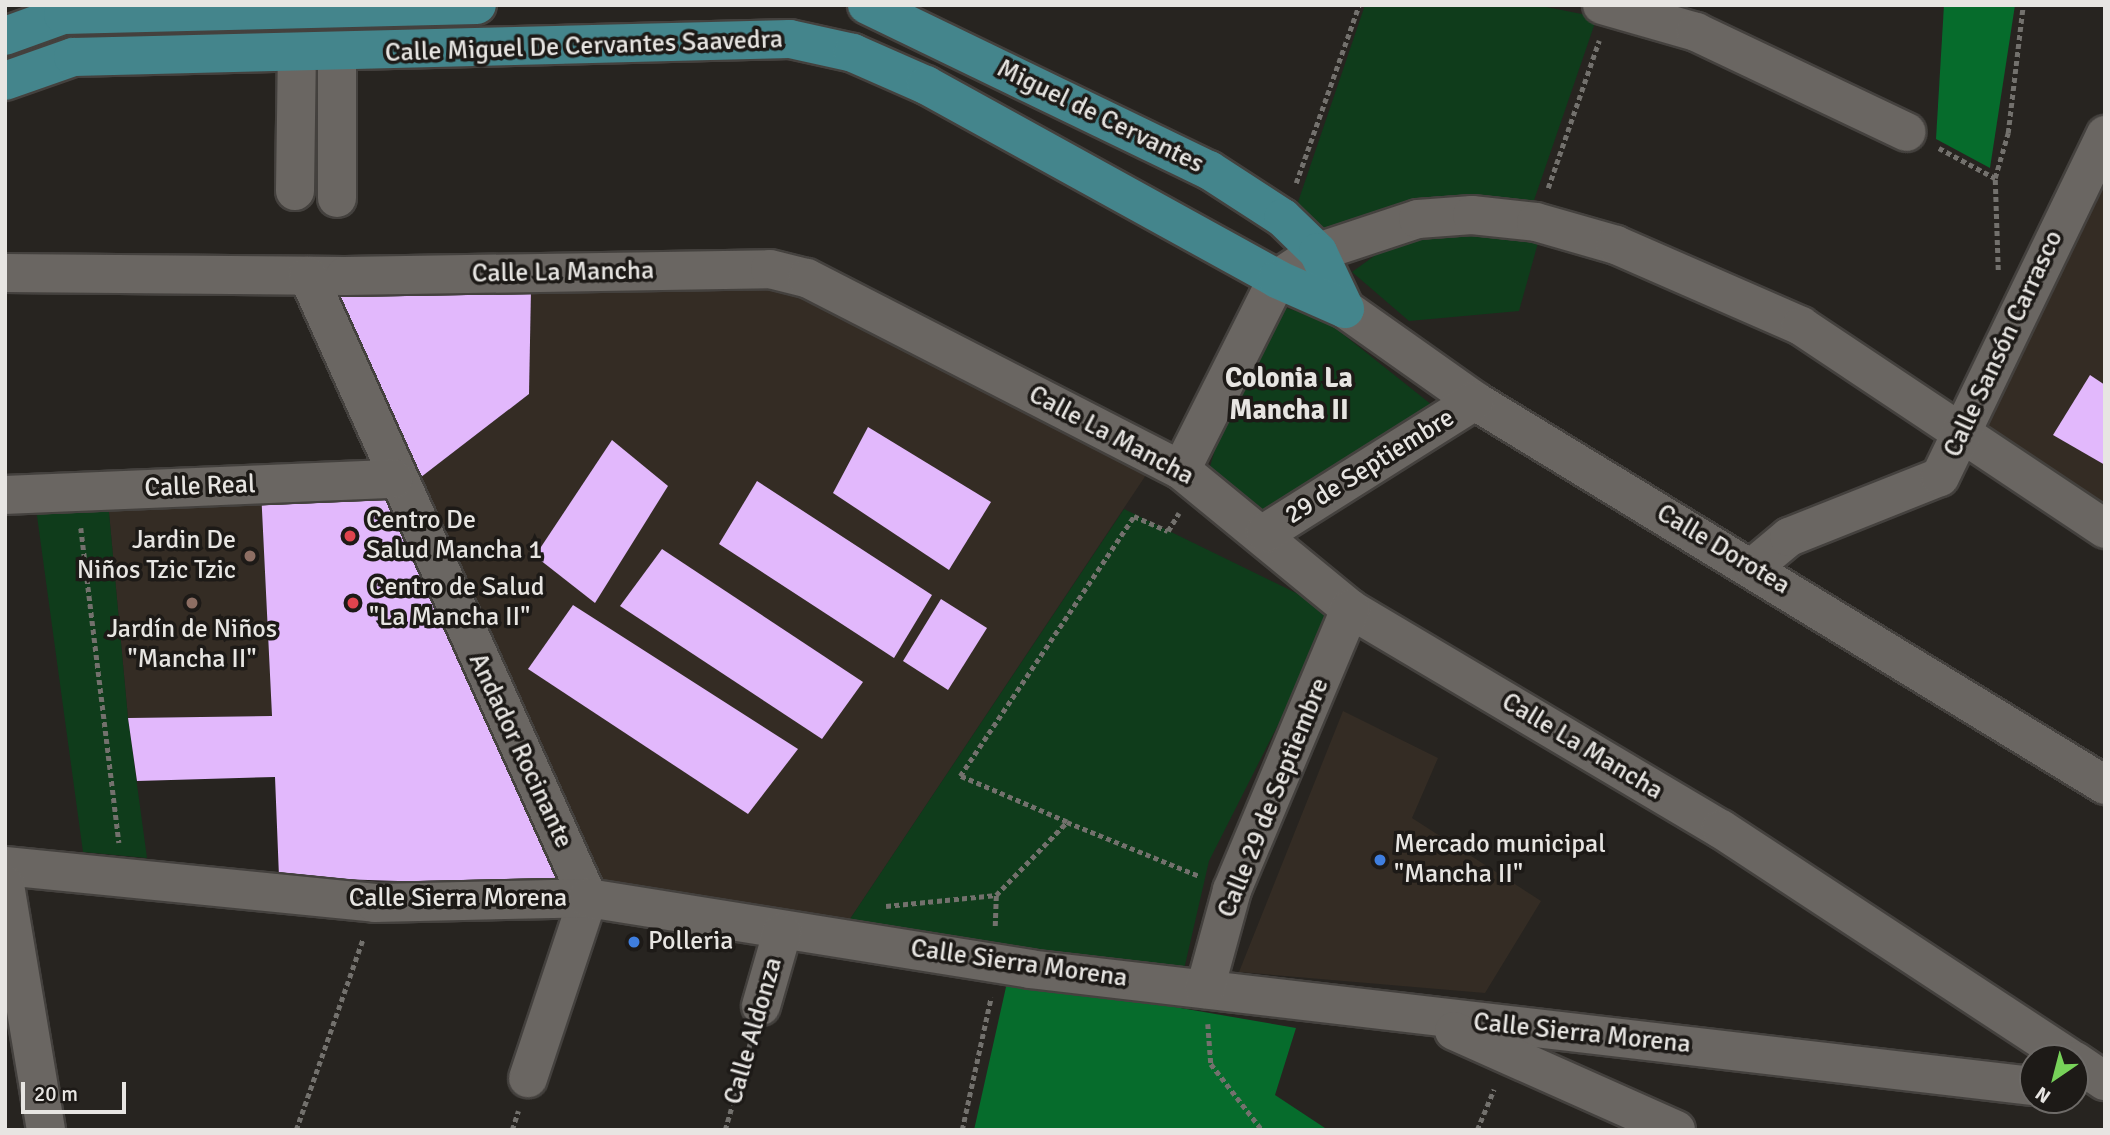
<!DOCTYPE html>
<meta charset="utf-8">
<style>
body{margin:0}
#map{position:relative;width:2110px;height:1135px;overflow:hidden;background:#272420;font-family:Signika,sans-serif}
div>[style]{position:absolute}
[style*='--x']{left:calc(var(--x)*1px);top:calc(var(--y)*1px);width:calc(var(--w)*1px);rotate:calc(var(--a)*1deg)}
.built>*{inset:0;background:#342c24}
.green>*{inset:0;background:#0f3c1b}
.forest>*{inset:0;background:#066c2c}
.building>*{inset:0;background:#e2b8fc}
.path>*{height:4.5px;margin-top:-2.25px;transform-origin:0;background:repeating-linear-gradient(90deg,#73716d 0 5px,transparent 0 8.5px)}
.roads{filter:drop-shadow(2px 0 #44413e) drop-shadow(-2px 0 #44413e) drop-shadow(0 2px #44413e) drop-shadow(0 -2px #44413e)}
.minor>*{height:38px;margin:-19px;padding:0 19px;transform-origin:19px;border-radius:19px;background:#6a6662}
.major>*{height:38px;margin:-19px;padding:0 19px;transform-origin:19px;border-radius:19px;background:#44858c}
.dots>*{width:19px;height:19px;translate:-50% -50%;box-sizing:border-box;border:4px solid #1d1a17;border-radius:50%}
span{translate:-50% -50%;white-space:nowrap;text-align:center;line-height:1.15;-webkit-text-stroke:7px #1d1a17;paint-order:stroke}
.street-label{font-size:26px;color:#e7e5e2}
.poi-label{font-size:26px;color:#e7e5e2}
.left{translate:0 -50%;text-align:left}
.right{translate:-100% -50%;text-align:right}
.neighbourhood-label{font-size:28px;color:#e7e5e2;font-weight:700}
.frame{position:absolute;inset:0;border:7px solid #e7e5e2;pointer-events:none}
.north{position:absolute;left:2019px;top:1044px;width:70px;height:70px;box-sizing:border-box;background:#1d1a17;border:2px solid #6e6b68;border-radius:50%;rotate:215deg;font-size:19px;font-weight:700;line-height:28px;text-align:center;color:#e7e5e2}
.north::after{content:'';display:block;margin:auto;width:24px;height:32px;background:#77d259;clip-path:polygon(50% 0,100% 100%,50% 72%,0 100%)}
.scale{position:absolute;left:21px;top:1082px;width:105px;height:32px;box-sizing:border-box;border:4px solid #e7e5e2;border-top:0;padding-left:9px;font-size:21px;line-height:24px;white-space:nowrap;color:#e7e5e2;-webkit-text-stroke:5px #1d1a17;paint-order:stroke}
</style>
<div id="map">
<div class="built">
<div style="clip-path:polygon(2105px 170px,2105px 509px,1974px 430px)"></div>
<div style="clip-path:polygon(790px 287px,1150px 469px,846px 925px,598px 882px,412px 484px,529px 394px,531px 289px)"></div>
<div style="clip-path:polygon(261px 490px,272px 716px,128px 718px,107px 491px)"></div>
<div style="clip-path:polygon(1343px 711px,1438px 758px,1412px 818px,1541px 901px,1485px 993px,1239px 972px)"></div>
</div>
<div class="green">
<div style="clip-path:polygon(1365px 5px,1536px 5px,1597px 17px,1531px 209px,1316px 236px,1298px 202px)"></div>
<div style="clip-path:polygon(1449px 231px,1541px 232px,1519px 311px,1409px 321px,1352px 272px,1388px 246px)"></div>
<div style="clip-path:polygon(1286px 308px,1324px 319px,1437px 409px,1268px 521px,1209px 470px,1226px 411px,1273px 320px)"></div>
<div style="clip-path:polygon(107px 491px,128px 718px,147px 858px,83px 852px,34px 494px)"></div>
<div style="clip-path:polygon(1124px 509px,1335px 612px,1209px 861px,1182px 978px,846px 925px)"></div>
</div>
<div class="forest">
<div style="clip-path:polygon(1944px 5px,2015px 5px,1990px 168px,1936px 139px)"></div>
<div style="clip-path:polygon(1008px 978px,1296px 1028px,1275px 1095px,1328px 1130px,974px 1130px)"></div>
</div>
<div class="building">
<div style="clip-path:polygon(531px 289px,529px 394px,412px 484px,324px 290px)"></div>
<div style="clip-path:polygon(2090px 375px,2105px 385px,2105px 465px,2053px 435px)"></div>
<div style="clip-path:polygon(868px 427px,991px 502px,949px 570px,833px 493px)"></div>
<div style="clip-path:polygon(612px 440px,668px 486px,595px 603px,535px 556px)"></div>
<div style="clip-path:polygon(757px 481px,932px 595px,894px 658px,719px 544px)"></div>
<div style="clip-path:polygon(261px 490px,385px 491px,575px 887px,279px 877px,275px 777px,137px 781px,128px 718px,272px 716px)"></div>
<div style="clip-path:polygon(662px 549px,863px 682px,822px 739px,620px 606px)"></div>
<div style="clip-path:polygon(941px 599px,987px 628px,948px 690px,903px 661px)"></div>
<div style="clip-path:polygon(573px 605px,798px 749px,748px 814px,528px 669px)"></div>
</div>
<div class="path">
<div style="--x:1939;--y:148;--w:64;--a:28.2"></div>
<div style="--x:1296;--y:183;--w:189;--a:-70.5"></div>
<div style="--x:1548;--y:188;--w:156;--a:-70.9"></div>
<div style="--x:1998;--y:270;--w:92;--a:-91.9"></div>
<div style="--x:1995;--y:178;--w:47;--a:-73.9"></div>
<div style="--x:2008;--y:133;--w:129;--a:-83.3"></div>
<div style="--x:81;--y:528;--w:317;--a:83.1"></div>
<div style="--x:1067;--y:822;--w:116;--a:-156.7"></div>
<div style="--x:960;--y:776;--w:313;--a:-56.2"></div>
<div style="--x:1134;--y:516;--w:37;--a:24"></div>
<div style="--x:1168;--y:531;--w:21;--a:-59"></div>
<div style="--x:886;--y:906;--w:111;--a:-5.7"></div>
<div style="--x:996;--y:895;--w:102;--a:-45.8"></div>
<div style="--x:1067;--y:822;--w:143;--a:22.2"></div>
<div style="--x:995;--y:926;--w:31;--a:-88"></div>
<div style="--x:1208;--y:1024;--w:40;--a:85.7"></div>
<div style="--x:1211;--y:1064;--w:83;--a:52.3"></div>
<div style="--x:296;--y:1130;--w:202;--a:-70.7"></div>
<div style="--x:512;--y:1130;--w:20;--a:-72"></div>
<div style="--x:725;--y:1130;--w:94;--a:-73.9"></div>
<div style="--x:962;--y:1130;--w:136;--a:-77.7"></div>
<div style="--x:1477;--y:1130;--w:44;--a:-67.5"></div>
</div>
<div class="roads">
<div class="minor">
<div style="--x:1602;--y:5;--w:98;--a:16"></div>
<div style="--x:1696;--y:32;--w:233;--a:25.4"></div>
<div style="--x:337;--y:54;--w:144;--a:90"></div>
<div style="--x:295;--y:191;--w:138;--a:-89.2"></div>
<div style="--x:5;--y:273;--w:340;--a:0.5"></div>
<div style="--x:345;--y:276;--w:425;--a:-0.9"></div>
<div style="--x:770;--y:269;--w:38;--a:14"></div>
<div style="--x:807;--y:278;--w:420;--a:27.2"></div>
<div style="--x:1181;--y:470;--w:219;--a:39.4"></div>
<div style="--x:1350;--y:609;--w:431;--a:30.7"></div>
<div style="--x:1721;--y:829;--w:417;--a:33.3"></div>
<div style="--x:308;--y:276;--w:682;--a:65.76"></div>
<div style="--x:588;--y:898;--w:190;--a:108.4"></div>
<div style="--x:1345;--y:309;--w:159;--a:35.3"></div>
<div style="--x:1475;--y:401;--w:738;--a:31.36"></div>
<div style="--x:1181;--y:470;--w:214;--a:-63.3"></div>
<div style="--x:1277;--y:279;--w:49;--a:-33.4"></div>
<div style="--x:1318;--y:252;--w:105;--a:-18.3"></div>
<div style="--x:1418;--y:219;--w:54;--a:-4.2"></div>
<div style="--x:1472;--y:215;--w:64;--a:6.2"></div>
<div style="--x:1536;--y:222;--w:83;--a:16"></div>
<div style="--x:1616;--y:245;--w:202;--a:23.6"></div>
<div style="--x:1801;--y:326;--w:366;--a:33.7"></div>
<div style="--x:5;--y:495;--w:389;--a:-2.4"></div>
<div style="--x:1265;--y:533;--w:248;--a:-32.2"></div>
<div style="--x:1753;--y:567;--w:47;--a:-39.8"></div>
<div style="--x:1789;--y:537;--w:162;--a:-21.7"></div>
<div style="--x:1940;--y:477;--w:380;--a:-64.2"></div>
<div style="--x:5;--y:866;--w:372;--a:5.7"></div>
<div style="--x:375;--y:903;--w:213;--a:-1.3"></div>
<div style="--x:588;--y:898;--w:447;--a:9.1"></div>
<div style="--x:1029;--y:969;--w:1011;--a:6.65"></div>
<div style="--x:5;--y:885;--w:248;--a:80.5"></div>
<div style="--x:1205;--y:989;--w:103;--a:-74.7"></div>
<div style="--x:1232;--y:890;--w:305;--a:-67.2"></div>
<div style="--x:761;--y:1006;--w:76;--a:-74"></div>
<div style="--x:1454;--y:1031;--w:243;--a:24"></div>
<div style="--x:2075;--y:1061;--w:36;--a:34"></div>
</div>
<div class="major">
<div style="--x:867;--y:5;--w:380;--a:25.8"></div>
<div style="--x:1209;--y:170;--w:88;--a:33"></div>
<div style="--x:1283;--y:218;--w:49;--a:44.2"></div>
<div style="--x:1318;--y:252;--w:63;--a:64.7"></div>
<div style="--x:5;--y:36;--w:62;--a:-19.9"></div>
<div style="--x:63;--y:15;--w:414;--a:-1.4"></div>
<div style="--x:5;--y:81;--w:72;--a:-19.4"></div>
<div style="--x:73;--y:57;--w:717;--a:-1.44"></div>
<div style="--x:790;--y:39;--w:65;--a:12.5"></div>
<div style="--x:853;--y:53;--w:80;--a:23.7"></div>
<div style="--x:926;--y:85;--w:401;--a:28.9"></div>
<div style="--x:1277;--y:279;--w:74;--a:23.8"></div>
</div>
</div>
<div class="dots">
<div style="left:350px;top:536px;background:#e0444e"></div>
<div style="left:250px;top:556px;background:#8d6e63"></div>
<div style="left:192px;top:603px;background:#8d6e63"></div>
<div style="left:353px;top:603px;background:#e0444e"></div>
<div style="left:1380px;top:860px;background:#3f7fe0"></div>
<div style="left:634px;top:942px;background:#3f7fe0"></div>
</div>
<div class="street-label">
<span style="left:584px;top:47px;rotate:-2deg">Calle Miguel De Cervantes Saavedra</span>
<span style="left:1100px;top:117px;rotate:26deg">Miguel de Cervantes</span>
<span style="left:563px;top:273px;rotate:-1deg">Calle La Mancha</span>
<span style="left:2004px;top:344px;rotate:-65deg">Calle Sansón Carrasco</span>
<span style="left:1111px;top:436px;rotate:28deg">Calle La Mancha</span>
<span style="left:1370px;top:467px;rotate:-32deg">29 de Septiembre</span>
<span style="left:200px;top:487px;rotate:-2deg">Calle Real</span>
<span style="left:1723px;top:550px;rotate:31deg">Calle Dorotea</span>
<span style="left:1582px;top:747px;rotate:31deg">Calle La Mancha</span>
<span style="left:520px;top:751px;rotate:65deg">Andador Rocinante</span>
<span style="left:1274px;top:798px;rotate:-68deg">Calle 29 de Septiembre</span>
<span style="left:458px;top:899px">Calle Sierra Morena</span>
<span style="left:1019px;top:964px;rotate:8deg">Calle Sierra Morena</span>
<span style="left:754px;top:1031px;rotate:-74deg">Calle Aldonza</span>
<span style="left:1582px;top:1034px;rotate:6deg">Calle Sierra Morena</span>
</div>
<div class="poi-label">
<span class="left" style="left:366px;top:536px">Centro De<br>Salud Mancha 1</span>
<span class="right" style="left:236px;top:556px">Jardin De<br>Niños Tzic Tzic</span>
<span class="left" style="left:369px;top:603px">Centro de Salud<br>"La Mancha II"</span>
<span style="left:192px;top:645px">Jardín de Niños<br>"Mancha II"</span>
<span class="left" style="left:1394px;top:860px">Mercado municipal<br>"Mancha II"</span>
<span class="left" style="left:648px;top:942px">Polleria</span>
</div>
<div class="neighbourhood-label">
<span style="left:1289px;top:394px">Colonia La<br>Mancha II</span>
</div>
<div class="frame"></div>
<div class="north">N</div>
<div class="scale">20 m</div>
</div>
